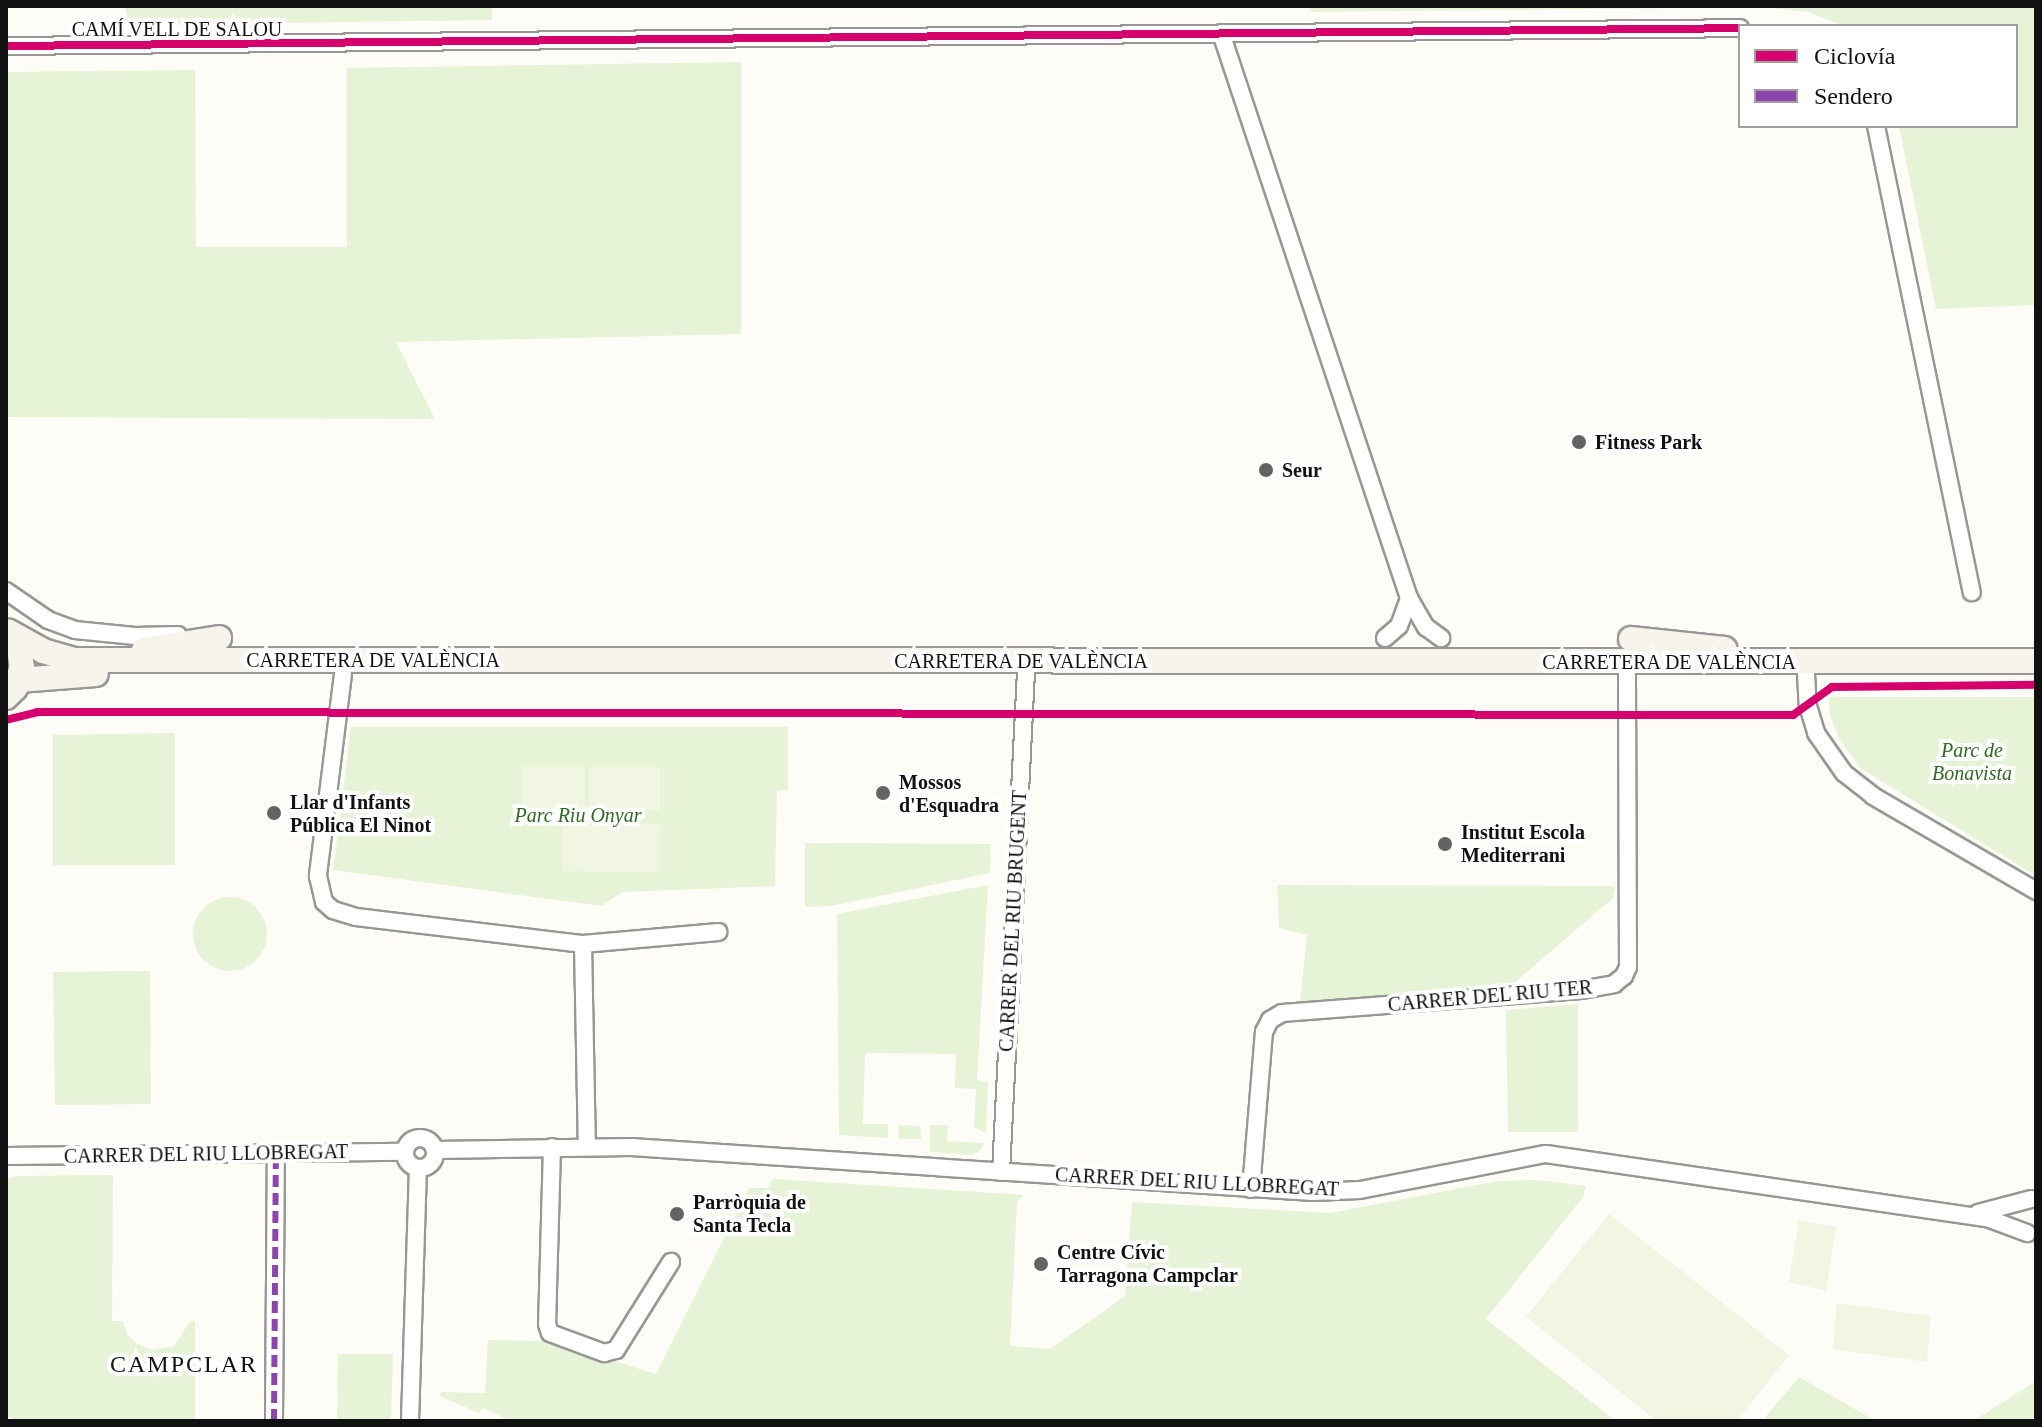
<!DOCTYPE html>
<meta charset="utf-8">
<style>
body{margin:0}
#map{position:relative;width:2042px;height:1427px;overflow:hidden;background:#fdfcf7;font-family:Georgia,serif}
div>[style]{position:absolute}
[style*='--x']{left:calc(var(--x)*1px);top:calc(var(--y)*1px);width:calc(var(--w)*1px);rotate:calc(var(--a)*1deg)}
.green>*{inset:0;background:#e7f3d7}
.round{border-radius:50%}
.pitch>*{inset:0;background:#f0f6e1}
.roads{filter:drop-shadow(2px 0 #979795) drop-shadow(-2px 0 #979795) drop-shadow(0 2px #979795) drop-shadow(0 -2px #979795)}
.minor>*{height:16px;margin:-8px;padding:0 8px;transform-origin:8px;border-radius:8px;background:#fffffe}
.minor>.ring{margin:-8px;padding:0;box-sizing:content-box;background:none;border:16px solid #fffffe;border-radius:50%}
.secondary>*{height:24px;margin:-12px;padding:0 12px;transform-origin:12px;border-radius:12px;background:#f6f4eb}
.quiet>*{height:6px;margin-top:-3px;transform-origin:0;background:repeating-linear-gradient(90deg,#8e44ad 0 12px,transparent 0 18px)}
.cycleway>*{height:8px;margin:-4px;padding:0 4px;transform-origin:4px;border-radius:4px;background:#d6006c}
.dots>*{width:22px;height:22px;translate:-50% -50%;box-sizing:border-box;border:4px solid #fff;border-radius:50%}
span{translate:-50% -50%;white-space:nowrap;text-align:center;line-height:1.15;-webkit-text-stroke:8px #fff;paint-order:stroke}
.street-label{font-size:20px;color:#111}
.poi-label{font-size:20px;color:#111;font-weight:700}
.left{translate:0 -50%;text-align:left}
.park-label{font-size:20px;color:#2f6b1f;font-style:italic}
.quarter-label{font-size:24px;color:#111;letter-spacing:2px}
.frame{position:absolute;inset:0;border:8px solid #111;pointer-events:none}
.legend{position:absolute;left:1738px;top:24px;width:280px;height:104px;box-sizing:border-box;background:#fff;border:2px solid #a0a0a0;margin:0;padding:10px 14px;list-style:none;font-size:24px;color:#111}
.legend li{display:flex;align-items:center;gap:16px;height:40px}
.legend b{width:40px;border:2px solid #a0a0a0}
</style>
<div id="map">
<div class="green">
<div style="clip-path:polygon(126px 6px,492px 6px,492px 20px,126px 25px)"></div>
<div style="clip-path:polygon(1310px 6px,2036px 6px,2036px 305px,1936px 309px,1899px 126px,2016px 126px,2016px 26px,1845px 26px,1808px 12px,1765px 7px,1312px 12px)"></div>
<div style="clip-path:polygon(741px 62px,741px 334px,396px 342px,435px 419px,6px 417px,6px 72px,195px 70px,196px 247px,347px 247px,347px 68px)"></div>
<div style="clip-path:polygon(1829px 697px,2036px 697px,2036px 876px,1860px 768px,1839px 738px,1830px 716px)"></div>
<div style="clip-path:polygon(351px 727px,788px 727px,788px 790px,777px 790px,775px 886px,622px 892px,602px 906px,333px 870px)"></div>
<div style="clip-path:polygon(175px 733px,175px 865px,53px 865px,53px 735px)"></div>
<div style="clip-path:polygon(805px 843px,991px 844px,990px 873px,831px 906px,805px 907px)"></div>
<div style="clip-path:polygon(988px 885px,977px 1080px,988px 1082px,986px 1133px,974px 1127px,976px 1089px,955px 1088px,956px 1054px,865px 1053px,863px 1124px,888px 1124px,888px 1138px,839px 1135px,837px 914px)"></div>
<div style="clip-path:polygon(1277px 885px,1615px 886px,1613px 898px,1514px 983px,1300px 1003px,1307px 935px,1279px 928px)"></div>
<div class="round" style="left:193px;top:897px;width:74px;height:74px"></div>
<div style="clip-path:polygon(150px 971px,151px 1104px,55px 1105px,53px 972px)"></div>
<div style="clip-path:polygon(1578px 1004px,1578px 1132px,1508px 1132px,1506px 1010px)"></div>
<div style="clip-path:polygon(899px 1125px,920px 1126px,921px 1139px,899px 1139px)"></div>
<div style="clip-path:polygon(930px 1125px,948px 1125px,947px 1141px,984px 1143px,981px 1150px,972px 1155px,930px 1152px)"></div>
<div style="clip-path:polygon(113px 1175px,112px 1321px,123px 1321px,127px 1334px,137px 1344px,153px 1350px,174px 1346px,190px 1321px,195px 1321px,195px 1421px,17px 1421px,6px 1415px,6px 1179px,19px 1176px)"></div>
<div style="clip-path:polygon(773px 1179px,1024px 1195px,1017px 1202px,1010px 1346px,1050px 1349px,1125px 1296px,1132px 1202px,1330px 1213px,1498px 1181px,1536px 1180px,1586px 1186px,1583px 1197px,1486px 1319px,1616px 1421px,511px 1421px,483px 1408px,479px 1413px,440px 1396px,441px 1392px,485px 1393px,488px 1340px,549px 1341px,656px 1374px,749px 1188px,768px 1188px)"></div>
<div style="clip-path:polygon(338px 1354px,393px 1354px,391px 1421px,337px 1421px)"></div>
<div style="clip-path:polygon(1799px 1377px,1876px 1421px,1762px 1421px)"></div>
<div style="clip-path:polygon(2036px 1381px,2036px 1421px,1975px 1421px,1975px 1420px)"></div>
</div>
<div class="pitch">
<div style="clip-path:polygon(522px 767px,585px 767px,585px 821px,522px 821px)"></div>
<div style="clip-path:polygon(589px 767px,660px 767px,660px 810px,589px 810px)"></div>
<div style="clip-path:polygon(563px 823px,661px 824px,660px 872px,563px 871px)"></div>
<div style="clip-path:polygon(1609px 1214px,1789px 1355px,1737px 1421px,1657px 1421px,1526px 1317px)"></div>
<div style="clip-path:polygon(1799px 1220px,1836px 1227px,1826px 1291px,1789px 1282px)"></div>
<div style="clip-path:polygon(1837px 1303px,1931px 1316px,1927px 1362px,1833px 1349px)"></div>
</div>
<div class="roads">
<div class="minor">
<div style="--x:1221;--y:33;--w:595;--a:71.6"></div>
<div style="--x:6;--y:46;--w:1734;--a:-0.59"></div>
<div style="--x:1876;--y:126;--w:476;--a:78.4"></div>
<div style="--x:6;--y:591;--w:51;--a:34.6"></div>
<div style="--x:48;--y:620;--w:29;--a:20"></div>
<div style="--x:75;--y:630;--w:60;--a:5.7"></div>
<div style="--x:135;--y:636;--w:43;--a:-1.3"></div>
<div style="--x:1385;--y:638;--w:18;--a:-41"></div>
<div style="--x:1399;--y:626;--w:30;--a:-70"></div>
<div style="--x:1409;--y:598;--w:34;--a:60"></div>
<div style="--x:1426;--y:627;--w:19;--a:36"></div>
<div style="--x:1806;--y:673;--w:33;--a:87"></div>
<div style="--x:1808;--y:706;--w:28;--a:73"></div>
<div style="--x:1816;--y:733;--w:49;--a:55"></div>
<div style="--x:1844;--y:773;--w:37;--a:38"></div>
<div style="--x:1873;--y:796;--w:189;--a:30.2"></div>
<div style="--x:343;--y:674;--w:204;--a:97.1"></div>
<div style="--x:318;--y:876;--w:27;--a:77"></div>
<div style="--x:324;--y:902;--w:12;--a:42"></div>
<div style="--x:333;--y:910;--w:24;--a:17"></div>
<div style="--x:356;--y:917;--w:229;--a:6.8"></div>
<div style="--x:583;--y:944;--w:136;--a:-5.1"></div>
<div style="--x:583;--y:944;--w:202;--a:88.9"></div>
<div class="ring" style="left:405px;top:1138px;width:14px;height:14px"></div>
<div style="--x:552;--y:1147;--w:177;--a:91.6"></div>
<div style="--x:547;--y:1324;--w:9;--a:72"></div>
<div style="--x:550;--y:1333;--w:58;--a:20.3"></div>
<div style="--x:604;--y:1353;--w:12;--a:-14"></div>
<div style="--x:616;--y:1350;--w:104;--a:-58"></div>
<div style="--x:435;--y:1150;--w:196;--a:-0.9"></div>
<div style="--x:631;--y:1147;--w:683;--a:3.78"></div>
<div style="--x:1313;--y:1192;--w:47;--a:-2.4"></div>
<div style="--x:1360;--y:1190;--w:189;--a:-11"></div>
<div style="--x:1546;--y:1154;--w:446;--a:8.3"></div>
<div style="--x:1987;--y:1218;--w:43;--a:20.6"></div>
<div style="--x:6;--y:1156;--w:399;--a:-0.6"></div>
<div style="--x:1001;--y:1172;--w:501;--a:-87.14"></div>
<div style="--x:1251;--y:1189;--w:158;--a:-85.3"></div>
<div style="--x:1264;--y:1032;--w:13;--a:-63"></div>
<div style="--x:1270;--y:1020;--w:14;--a:-30"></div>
<div style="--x:1282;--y:1013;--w:300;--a:-4.4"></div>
<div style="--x:1581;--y:990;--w:34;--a:-10"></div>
<div style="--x:1614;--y:984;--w:13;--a:-39"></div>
<div style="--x:1624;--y:976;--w:10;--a:-66"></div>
<div style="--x:1628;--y:967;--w:294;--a:-90.2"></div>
<div style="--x:1978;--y:1213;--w:55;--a:-14.8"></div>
<div style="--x:274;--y:1421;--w:269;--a:-89.6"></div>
<div style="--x:410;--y:1421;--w:253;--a:-88.2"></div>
</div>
<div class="secondary">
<div style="--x:11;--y:633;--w:37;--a:29"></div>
<div style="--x:43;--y:651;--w:32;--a:16"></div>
<div style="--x:74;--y:660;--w:1962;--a:0.03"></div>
<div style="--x:1631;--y:639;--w:94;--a:6.1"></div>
<div style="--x:144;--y:650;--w:76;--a:-9.1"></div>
<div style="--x:19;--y:680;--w:77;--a:-4.5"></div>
<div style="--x:6;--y:697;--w:13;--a:-45"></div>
<div style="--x:15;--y:688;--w:22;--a:-72"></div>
<div style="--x:22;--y:667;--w:23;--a:-100"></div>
<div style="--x:18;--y:644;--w:16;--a:-128"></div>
</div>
</div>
<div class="quiet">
<div style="--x:274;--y:1421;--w:269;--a:-89.6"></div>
</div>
<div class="cycleway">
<div style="--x:6;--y:46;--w:1734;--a:-0.59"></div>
<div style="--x:6;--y:720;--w:32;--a:-14"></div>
<div style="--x:37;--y:712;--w:1756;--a:0.1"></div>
<div style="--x:1793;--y:715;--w:48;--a:-35.7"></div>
<div style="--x:1832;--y:687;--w:204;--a:-0.6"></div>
</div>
<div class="dots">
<div style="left:1579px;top:442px;background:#646362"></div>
<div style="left:1266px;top:470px;background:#646362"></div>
<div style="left:883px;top:793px;background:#646362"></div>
<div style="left:274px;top:813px;background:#646362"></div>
<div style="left:1445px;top:844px;background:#646362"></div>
<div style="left:677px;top:1214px;background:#646362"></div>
<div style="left:1041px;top:1264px;background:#646362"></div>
</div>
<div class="street-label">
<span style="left:177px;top:29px">CAMÍ VELL DE SALOU</span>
<span style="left:373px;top:660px">CARRETERA DE VALÈNCIA</span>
<span style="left:1021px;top:661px">CARRETERA DE VALÈNCIA</span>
<span style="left:1669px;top:662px">CARRETERA DE VALÈNCIA</span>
<span style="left:1013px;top:921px;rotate:-87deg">CARRER DEL RIU BRUGENT</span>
<span style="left:1490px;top:996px;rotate:-5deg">CARRER DEL RIU TER</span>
<span style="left:206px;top:1154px;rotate:-1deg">CARRER DEL RIU LLOBREGAT</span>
<span style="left:1197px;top:1182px;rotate:3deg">CARRER DEL RIU LLOBREGAT</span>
</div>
<div class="poi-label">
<span class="left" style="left:1595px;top:442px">Fitness Park</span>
<span class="left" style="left:1282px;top:470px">Seur</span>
<span class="left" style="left:899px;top:794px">Mossos<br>d'Esquadra</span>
<span class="left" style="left:290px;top:814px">Llar d'Infants<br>Pública El Ninot</span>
<span class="left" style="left:1461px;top:844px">Institut Escola<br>Mediterrani</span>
<span class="left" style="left:693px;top:1214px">Parròquia de<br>Santa Tecla</span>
<span class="left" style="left:1057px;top:1264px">Centre Cívic<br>Tarragona Campclar</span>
</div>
<div class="park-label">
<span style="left:1972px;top:762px">Parc de<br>Bonavista</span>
<span style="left:578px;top:815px">Parc Riu Onyar</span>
</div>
<div class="quarter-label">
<span style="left:184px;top:1365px">CAMPCLAR</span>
</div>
<div class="frame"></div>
<ul class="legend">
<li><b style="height:10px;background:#d6006c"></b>Ciclovía</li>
<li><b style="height:10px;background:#8e44ad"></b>Sendero</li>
</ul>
</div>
